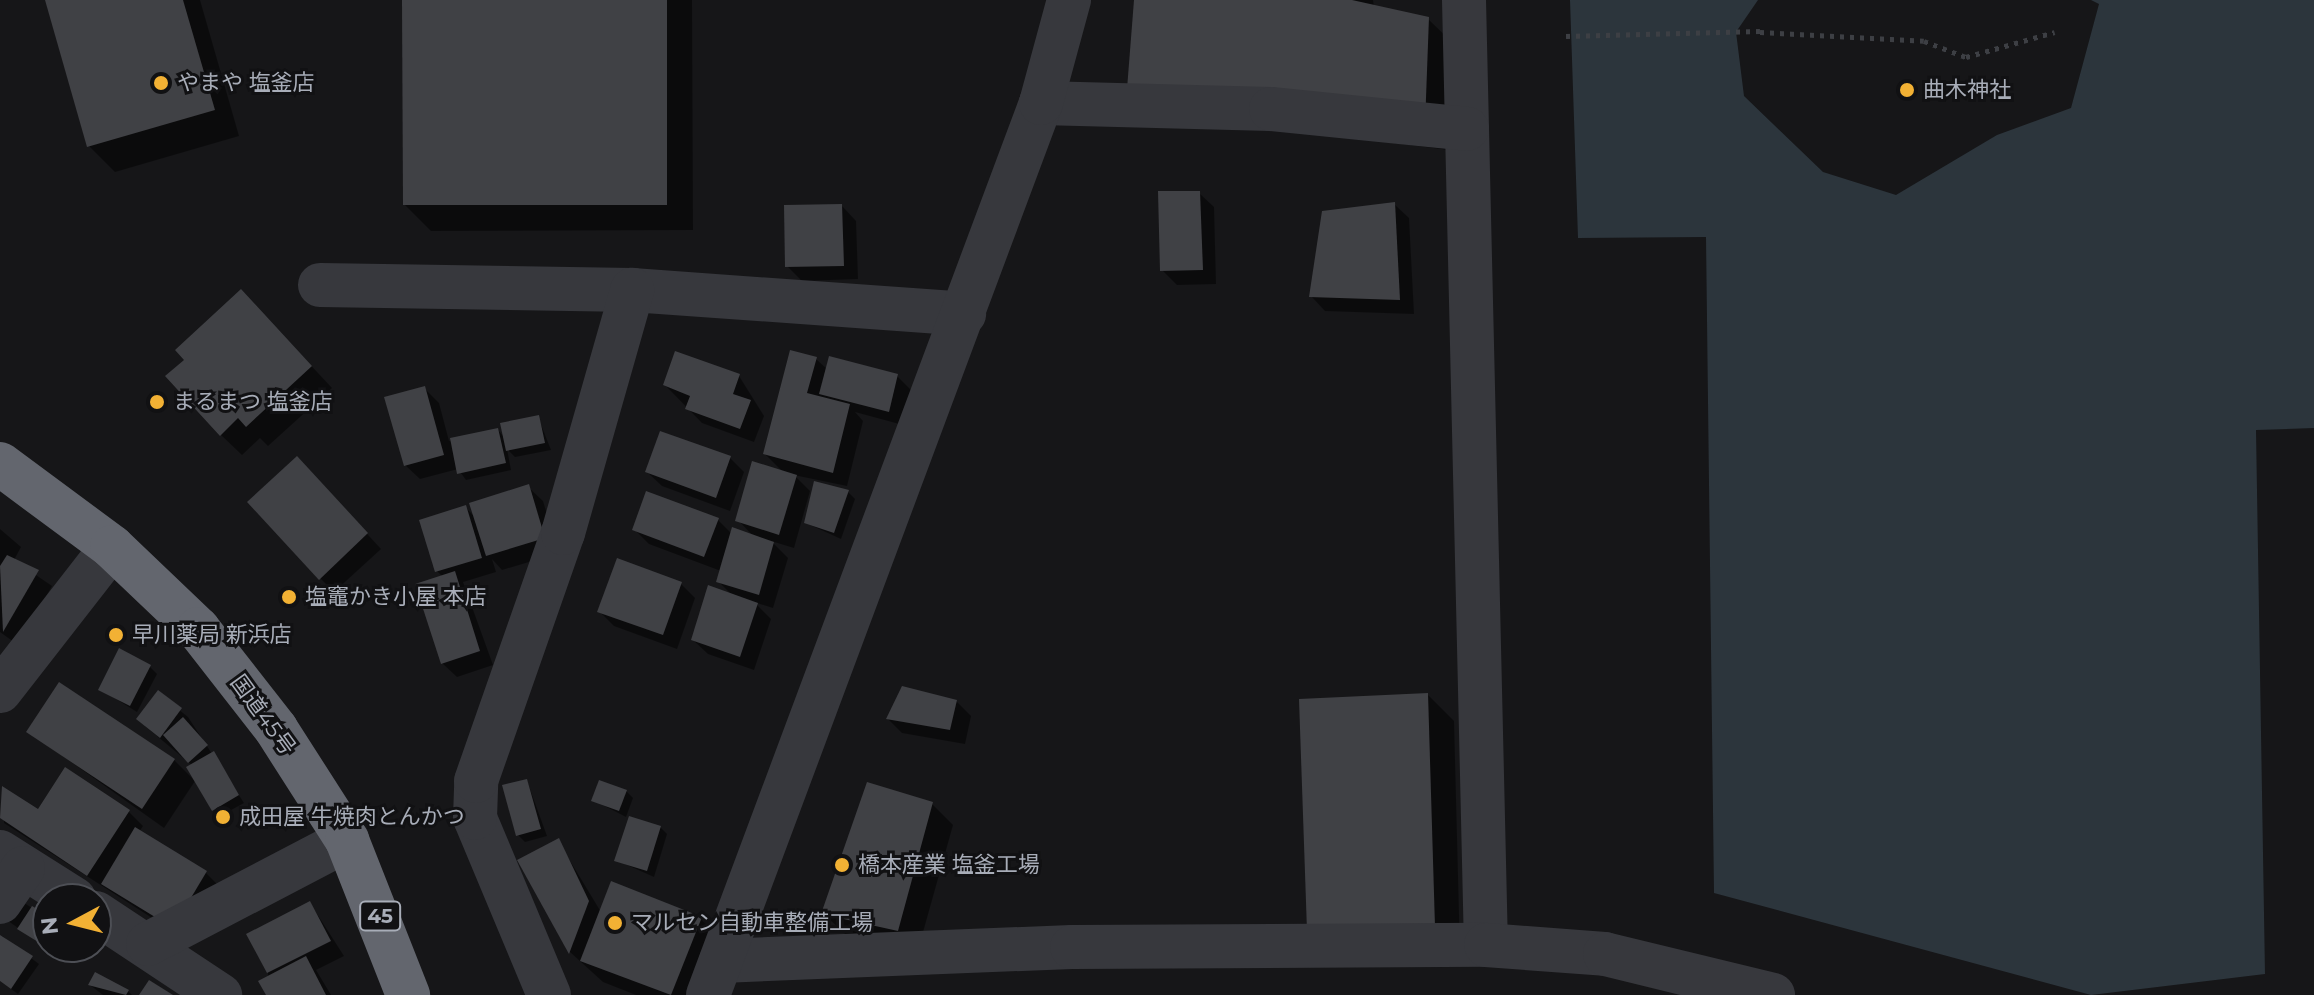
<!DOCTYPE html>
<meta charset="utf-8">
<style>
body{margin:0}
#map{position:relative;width:2314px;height:995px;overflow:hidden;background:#161618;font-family:Montserrat,"Noto Sans JP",sans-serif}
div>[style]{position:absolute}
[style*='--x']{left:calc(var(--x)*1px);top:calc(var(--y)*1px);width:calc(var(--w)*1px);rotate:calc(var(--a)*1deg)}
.water>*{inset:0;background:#2c353c}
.shadow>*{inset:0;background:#0007}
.building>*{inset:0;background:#404145}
.path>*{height:5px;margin-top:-2.5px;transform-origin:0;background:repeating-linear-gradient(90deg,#3d3f44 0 4px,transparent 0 10px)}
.minor>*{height:44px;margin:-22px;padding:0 22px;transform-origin:22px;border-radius:22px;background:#37383d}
.highway>*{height:44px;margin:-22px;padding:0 22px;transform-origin:22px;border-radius:22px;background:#63666e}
.dots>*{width:22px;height:22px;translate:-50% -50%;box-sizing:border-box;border:4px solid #111113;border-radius:50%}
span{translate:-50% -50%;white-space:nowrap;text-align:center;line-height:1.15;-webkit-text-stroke:6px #111113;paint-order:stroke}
.shield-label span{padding:2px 6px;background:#111113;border:2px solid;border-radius:6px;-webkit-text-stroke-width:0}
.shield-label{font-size:20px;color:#a8adb8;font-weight:700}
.poi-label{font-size:22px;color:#a8adb8}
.left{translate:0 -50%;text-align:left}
.street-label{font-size:22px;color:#a8adb8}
.north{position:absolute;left:32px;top:883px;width:80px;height:80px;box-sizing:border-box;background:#111113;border:2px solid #4d4f55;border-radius:50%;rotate:263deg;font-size:22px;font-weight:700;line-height:32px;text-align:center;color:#a8adb8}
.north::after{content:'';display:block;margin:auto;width:28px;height:36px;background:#f2b134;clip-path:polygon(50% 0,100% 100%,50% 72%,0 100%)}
</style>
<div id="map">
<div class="water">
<div style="clip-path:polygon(1570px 0,1758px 0,1736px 32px,1744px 96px,1823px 172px,1896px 195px,1997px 135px,2071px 108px,2099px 4px,2091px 0,2314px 0,2314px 428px,2256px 430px,2265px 974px,2091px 995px,1714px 893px,1706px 237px,1578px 238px)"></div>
</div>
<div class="shadow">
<div style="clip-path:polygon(47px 0,200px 0,239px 136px,115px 172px,89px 146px)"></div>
<div style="clip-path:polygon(404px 0,692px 0,693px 230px,431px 231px,405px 205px)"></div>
<div style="clip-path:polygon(1136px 0,1373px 0,1374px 7px,1428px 19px,1455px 45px,1450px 150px,1155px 114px)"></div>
<div style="clip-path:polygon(1199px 193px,1214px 207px,1216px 284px,1177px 285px,1162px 270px)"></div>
<div style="clip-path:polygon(1394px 204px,1409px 218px,1414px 314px,1325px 311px,1311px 296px)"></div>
<div style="clip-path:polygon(842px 206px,856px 221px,858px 279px,802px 281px,787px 266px)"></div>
<div style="clip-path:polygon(261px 312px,332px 388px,268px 446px,260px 438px,242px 455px,221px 435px)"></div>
<div style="clip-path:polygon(816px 359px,828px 370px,897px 376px,912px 391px,903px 425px,855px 412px,863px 421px,847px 486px,784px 473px,765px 454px)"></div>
<div style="clip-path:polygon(739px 376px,764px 416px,754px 442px,702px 423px,665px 385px)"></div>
<div style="clip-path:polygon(424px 388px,439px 403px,449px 441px,498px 430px,505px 438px,538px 417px,551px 450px,515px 457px,507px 449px,511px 470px,466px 480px,458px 469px,420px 479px,405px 465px)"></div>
<div style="clip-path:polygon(730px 458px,744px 472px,730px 511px,662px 486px,647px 472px)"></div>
<div style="clip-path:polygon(311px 473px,381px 549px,334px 592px,320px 578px)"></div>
<div style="clip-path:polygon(796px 477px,810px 491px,794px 548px,771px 541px,788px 558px,773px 608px,754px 602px,771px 619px,754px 670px,708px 654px,693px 640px,733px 596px,718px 581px,721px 571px,649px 544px,634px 529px,718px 520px,732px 534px,754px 537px,738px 520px)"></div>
<div style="clip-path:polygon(528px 487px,543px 501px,559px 553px,502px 570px,492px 559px,496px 572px,463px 582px,493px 665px,457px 677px,442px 663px,443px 577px,437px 571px,465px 507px,476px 518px)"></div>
<div style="clip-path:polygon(848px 492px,855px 499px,841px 539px,806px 523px)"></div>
<div style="clip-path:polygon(0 529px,21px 547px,14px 560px,52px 586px,18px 645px,0 632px)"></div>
<div style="clip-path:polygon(681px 584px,695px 598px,677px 649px,614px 626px,599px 611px)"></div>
<div style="clip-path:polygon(150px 667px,157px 674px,137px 712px,100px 689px)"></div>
<div style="clip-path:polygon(158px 693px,188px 717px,244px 803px,220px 816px,193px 766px,145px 726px)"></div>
<div style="clip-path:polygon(1428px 695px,1454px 721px,1460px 953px,1335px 956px)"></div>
<div style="clip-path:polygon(956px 701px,971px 716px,965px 744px,902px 733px,888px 719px)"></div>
<div style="clip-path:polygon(29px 732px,174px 760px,195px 781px,164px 828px)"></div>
<div style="clip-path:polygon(527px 781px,547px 836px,525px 842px,518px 835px)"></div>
<div style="clip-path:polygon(3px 788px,38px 812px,129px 812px,143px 826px,139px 832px,206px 873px,220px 887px,188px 941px,4px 823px)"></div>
<div style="clip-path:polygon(626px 791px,633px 798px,626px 817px,593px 800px)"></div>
<div style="clip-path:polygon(932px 804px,953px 825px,918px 950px,845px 934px,824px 914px)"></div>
<div style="clip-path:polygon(660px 827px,667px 834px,654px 877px,616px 860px)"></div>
<div style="clip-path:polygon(558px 841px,601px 912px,700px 918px,721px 939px,700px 995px,636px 995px,603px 982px,570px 952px,520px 861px)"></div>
<div style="clip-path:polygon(13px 896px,48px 918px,51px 951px,1px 916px)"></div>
<div style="clip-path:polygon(310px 903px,344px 956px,316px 970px,331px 995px,268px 995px,268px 972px)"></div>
<div style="clip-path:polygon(2px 936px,39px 964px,18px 994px,0 981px)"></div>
<div style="clip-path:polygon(90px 985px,128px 991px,132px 995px,103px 995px)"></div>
</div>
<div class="building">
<div style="clip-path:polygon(45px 0,183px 0,215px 110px,87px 147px)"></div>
<div style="clip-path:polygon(402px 0,667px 0,667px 205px,403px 205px)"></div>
<div style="clip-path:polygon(1134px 0,1352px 0,1429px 17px,1425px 125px,1127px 89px)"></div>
<div style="clip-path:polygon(1158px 191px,1200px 191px,1203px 270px,1160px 271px)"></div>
<div style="clip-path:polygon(1395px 202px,1400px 300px,1309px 297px,1322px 211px)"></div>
<div style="clip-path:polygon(842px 204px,844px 266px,785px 267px,784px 205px)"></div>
<div style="clip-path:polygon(241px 289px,312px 366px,246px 427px,238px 418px,220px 436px,165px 376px,184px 360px,175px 350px)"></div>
<div style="clip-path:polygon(790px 350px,817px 357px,807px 393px,850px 404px,833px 473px,763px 454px)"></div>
<div style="clip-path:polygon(675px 351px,740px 374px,733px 394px,751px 400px,740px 429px,685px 409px,690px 396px,663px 385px)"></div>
<div style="clip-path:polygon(829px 356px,898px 374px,889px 412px,819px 394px)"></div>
<div style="clip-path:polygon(425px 386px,444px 455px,404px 466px,384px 397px)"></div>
<div style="clip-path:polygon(539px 415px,545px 443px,506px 451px,500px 423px)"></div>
<div style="clip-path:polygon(498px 428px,506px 463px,457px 474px,450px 438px)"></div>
<div style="clip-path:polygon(660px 431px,731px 456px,716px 498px,645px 472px)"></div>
<div style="clip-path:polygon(297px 456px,368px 533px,319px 580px,247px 502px)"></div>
<div style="clip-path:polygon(752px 461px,797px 475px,779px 535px,735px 521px)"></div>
<div style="clip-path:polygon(814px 481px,849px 490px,834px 533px,804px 523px)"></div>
<div style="clip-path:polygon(529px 484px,545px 538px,486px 556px,469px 503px)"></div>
<div style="clip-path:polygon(646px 491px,719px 518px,704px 557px,632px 530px)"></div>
<div style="clip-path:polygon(466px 505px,482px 558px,435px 572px,419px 520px)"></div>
<div style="clip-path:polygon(732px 527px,774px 542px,759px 595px,716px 582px)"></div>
<div style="clip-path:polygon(7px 555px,39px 570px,3px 632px,0 566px)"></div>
<div style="clip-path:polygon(617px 558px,682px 582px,663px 635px,597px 612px)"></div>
<div style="clip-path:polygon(455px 571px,480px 651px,441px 664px,415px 584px)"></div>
<div style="clip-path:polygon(708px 585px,758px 603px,740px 657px,691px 640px)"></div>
<div style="clip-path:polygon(119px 648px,151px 665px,130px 706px,98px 690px)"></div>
<div style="clip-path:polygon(59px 682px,175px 759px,142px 809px,26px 732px)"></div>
<div style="clip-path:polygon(902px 686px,957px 700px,950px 730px,886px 719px)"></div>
<div style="clip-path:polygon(158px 690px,182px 708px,160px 738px,136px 719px)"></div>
<div style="clip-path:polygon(1428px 693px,1435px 927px,1307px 931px,1299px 699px)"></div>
<div style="clip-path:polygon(183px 717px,208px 745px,188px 763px,163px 735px)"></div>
<div style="clip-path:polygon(214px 751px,239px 795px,212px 811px,186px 767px)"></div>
<div style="clip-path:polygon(65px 767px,130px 810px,87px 876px,0 818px,2px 786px,38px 809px)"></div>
<div style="clip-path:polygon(527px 779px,541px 829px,516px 836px,502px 785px)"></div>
<div style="clip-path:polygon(599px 780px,627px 790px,619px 811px,591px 801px)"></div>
<div style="clip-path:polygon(867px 782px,933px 802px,898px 931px,821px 914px)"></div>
<div style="clip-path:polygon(629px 816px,661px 826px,647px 871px,614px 861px)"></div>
<div style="clip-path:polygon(135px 827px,207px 871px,173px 928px,101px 884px)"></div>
<div style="clip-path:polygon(559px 838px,589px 901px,569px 954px,517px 860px)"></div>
<div style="clip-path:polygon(611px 881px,702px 917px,671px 995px,580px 961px)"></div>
<div style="clip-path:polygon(310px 901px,331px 941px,267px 973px,246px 934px)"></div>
<div style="clip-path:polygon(32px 906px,48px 915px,43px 945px,17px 929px)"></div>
<div style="clip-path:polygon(0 935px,33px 956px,11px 989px,0 981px)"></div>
<div style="clip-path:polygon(306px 956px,326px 995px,266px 995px,258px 981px)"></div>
<div style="clip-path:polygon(95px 972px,129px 990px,126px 995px,88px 985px)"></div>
<div style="clip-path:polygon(149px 980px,173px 995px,139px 995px)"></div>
</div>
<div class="path">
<div style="--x:1760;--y:32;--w:164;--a:3.1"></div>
<div style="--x:1924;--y:41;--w:45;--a:20.9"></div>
<div style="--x:1966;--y:57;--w:92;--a:-15.7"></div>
<div style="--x:1566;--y:36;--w:194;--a:-1.5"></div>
</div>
<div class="minor">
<div style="--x:1464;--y:0;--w:945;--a:88.67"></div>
<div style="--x:1041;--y:103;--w:230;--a:1.5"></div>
<div style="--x:1271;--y:109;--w:197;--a:5.8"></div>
<div style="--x:320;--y:285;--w:312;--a:0.9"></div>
<div style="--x:632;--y:290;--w:333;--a:4.1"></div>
<div style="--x:0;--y:691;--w:182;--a:-52.1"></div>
<div style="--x:0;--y:852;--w:88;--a:32.4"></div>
<div style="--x:0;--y:902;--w:41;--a:-55.9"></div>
<div style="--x:96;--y:913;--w:149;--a:33.5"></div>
<div style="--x:148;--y:944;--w:225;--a:-27.6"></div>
<div style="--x:721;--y:961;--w:351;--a:-2.3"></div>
<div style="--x:1072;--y:947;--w:414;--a:-0.3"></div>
<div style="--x:1486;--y:945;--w:119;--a:4.3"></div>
<div style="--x:1605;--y:954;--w:173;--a:13.7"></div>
<div style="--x:549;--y:995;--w:192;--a:-112.7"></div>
<div style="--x:475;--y:818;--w:37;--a:-88"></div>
<div style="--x:476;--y:781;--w:263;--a:-70.7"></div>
<div style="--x:563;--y:533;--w:253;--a:-74.1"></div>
<div style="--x:708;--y:995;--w:952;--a:-69.53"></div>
<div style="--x:1041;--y:103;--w:107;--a:-74.8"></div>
</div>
<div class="highway">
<div style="--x:0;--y:464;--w:139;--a:36.5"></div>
<div style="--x:112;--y:547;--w:119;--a:43.6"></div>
<div style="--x:198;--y:629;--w:127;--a:52"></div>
<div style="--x:276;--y:729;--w:132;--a:57.4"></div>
<div style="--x:347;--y:840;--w:167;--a:68.5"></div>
</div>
<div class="dots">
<div style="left:161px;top:83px;background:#f2b134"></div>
<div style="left:1907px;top:90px;background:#f2b134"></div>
<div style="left:157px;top:402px;background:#f2b134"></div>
<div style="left:289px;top:597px;background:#f2b134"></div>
<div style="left:116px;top:635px;background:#f2b134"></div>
<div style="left:223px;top:817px;background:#f2b134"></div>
<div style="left:842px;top:865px;background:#f2b134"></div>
<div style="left:615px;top:923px;background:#f2b134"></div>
</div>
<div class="shield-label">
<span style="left:380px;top:916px">45</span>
</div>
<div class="poi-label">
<span class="left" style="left:177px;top:83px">やまや 塩釜店</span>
<span class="left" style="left:1923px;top:90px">曲木神社</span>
<span class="left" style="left:173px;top:402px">まるまつ 塩釜店</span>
<span class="left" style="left:305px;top:597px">塩竈かき小屋 本店</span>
<span class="left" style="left:132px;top:635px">早川薬局 新浜店</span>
<span class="left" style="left:239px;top:817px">成田屋 牛焼肉とんかつ</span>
<span class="left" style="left:858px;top:865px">橋本産業 塩釜工場</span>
<span class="left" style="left:631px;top:923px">マルセン自動車整備工場</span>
</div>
<div class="street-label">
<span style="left:263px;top:715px;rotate:54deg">国道45号</span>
</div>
<div class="north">N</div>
</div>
